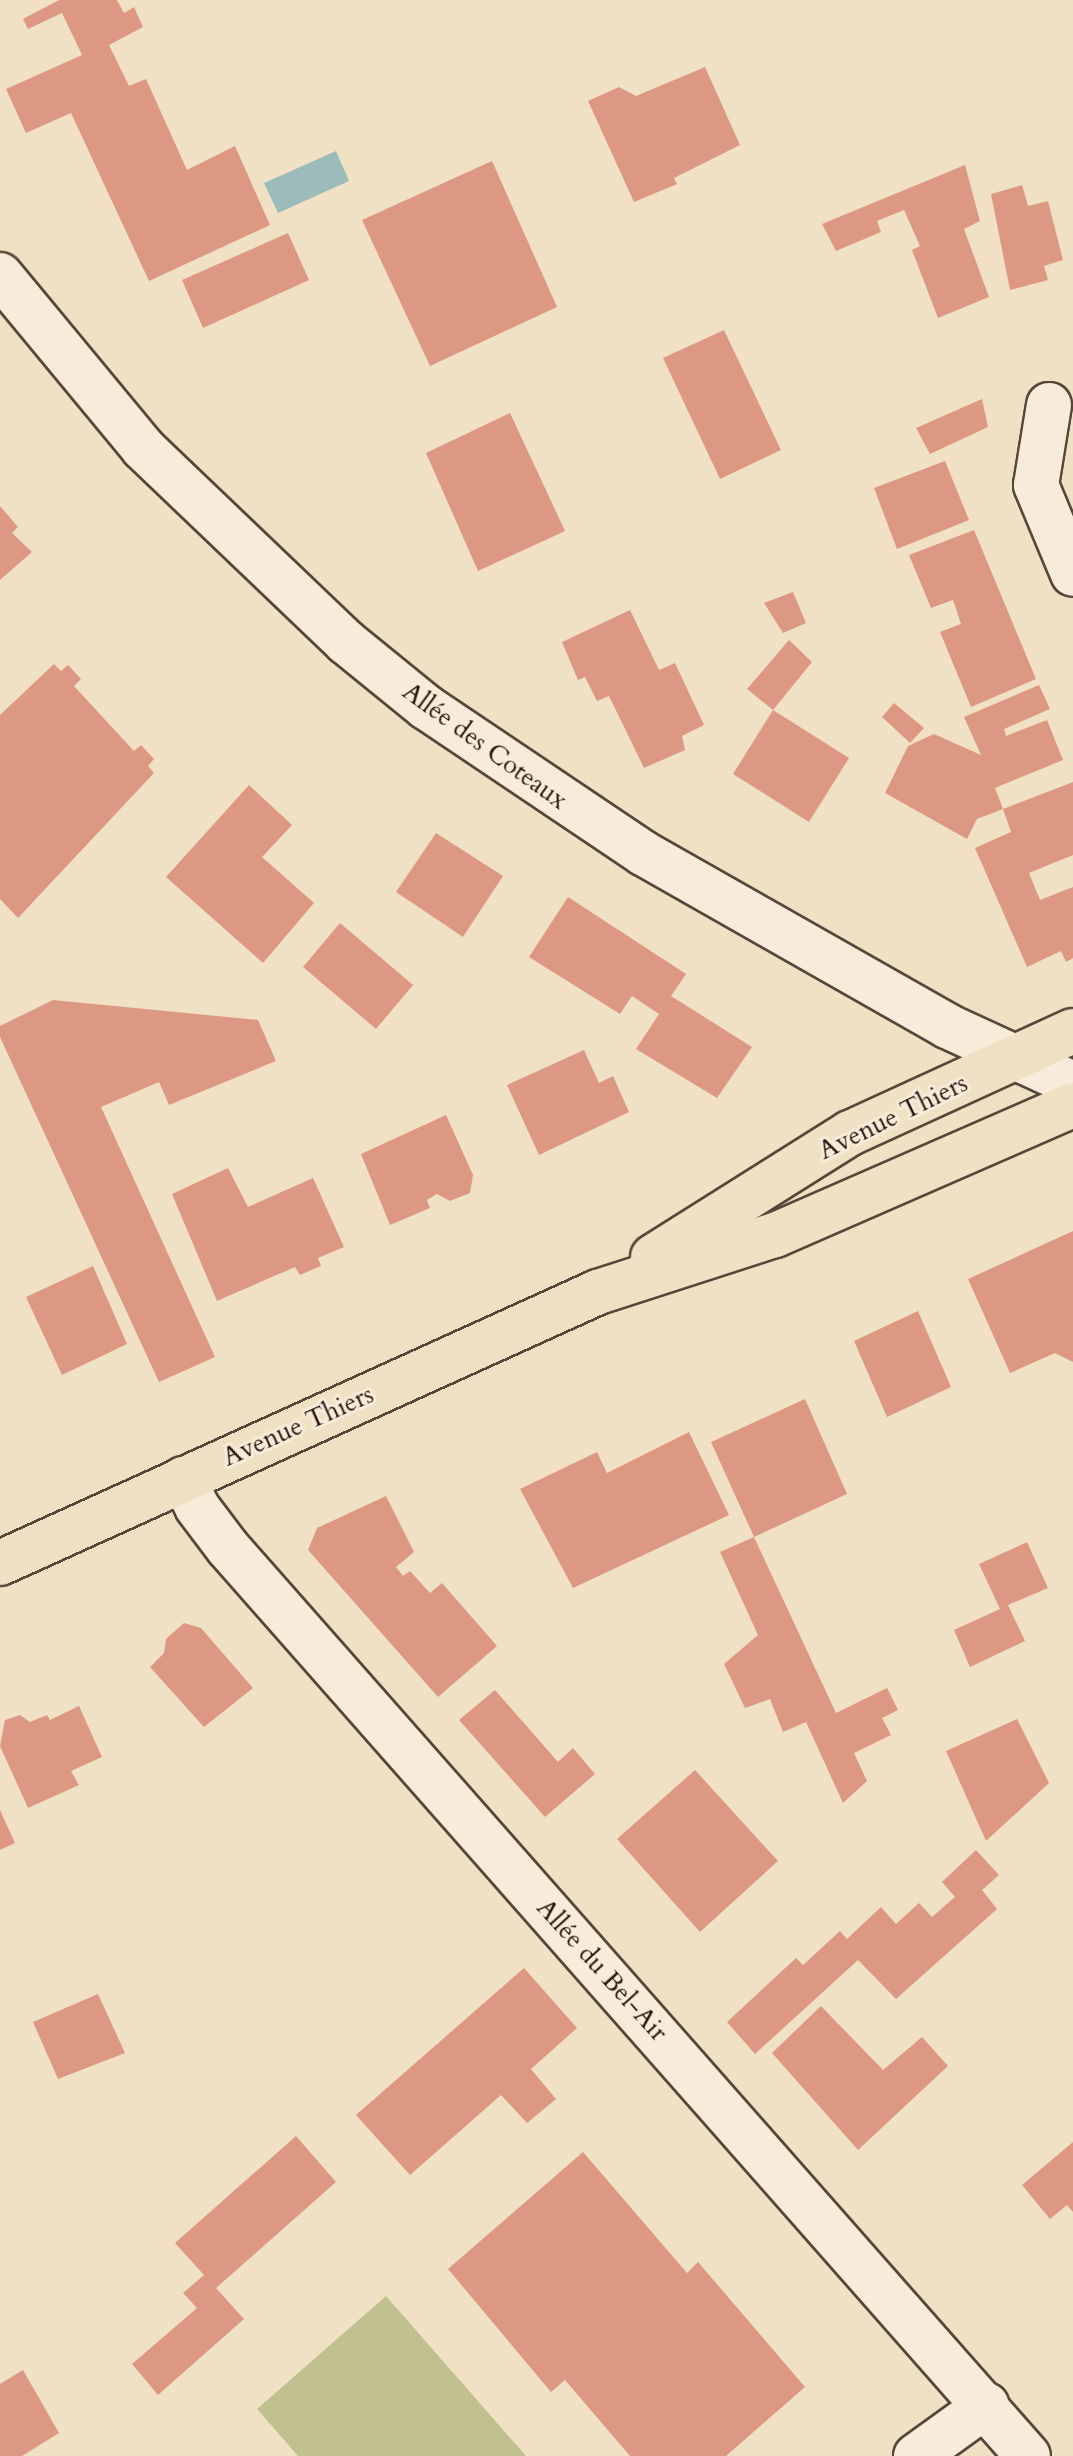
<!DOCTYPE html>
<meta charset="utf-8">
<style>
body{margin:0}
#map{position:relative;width:1073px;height:2456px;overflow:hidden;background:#f1e1c4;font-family:Cardo,serif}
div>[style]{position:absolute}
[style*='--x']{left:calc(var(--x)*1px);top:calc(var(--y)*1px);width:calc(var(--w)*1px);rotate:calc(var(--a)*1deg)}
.green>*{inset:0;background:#c1c190}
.water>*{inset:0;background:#9cbcbb}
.building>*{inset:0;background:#dd9883}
.roads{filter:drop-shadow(2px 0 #57463a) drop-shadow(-2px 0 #57463a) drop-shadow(0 2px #57463a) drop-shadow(0 -2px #57463a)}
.minor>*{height:44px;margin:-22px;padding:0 22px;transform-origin:22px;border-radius:22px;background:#f6ecd9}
.major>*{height:44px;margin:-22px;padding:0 22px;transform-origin:22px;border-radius:22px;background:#f1e1c4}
span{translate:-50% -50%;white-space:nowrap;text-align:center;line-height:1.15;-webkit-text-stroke:6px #f6ecd9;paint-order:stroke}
.street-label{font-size:26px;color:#24130c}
</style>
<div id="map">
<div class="green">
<div style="clip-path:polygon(386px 2296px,526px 2456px,298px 2456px,257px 2409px)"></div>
</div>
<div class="water">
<div style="clip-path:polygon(336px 151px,349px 181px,278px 213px,264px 183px)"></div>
</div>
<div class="building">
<div style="clip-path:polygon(59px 0,117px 0,124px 13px,134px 7px,143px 27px,109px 45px,129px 86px,146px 79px,187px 170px,235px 146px,270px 225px,149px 281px,71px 113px,26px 133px,6px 89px,82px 55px,62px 13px,28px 29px,23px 19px)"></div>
<div style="clip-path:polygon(705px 67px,740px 145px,674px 178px,677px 184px,634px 202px,588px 101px,619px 87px,636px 96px)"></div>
<div style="clip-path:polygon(492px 161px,557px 307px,430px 366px,362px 220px)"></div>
<div style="clip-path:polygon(965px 165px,980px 221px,964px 229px,989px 297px,938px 318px,912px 250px,920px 246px,904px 210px,877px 221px,881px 232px,836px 251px,822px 224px)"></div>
<div style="clip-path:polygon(1022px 185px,1028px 206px,1048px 201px,1063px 260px,1044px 266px,1048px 280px,1010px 290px,991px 194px)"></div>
<div style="clip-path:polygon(288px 233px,309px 280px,203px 328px,182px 280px)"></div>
<div style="clip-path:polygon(724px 330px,781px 450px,720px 479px,663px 358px)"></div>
<div style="clip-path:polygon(982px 399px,988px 427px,930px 454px,916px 428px)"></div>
<div style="clip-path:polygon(510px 413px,565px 531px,478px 571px,426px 453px)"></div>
<div style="clip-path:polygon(945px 461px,969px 520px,897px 549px,874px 488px)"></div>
<div style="clip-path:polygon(0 506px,18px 527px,12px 533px,32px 552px,0 580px)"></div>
<div style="clip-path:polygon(974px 530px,1036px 679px,971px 707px,940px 632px,961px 624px,953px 600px,931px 608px,909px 555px)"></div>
<div style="clip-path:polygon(793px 592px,806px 623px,783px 633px,764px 603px)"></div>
<div style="clip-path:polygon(630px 610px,659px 670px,675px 663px,704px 725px,682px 736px,685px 750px,644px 768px,609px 696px,597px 701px,585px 677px,578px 680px,562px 642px)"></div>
<div style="clip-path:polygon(789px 640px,812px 662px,773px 710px,747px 689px)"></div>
<div style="clip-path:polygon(54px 664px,61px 671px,68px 665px,81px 679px,74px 686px,134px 751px,141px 745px,154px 759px,148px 766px,154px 773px,18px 918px,0 899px,0 715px)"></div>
<div style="clip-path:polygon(1039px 685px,1050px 709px,1004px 729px,1006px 736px,1047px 720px,1063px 760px,995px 788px,1003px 809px,977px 819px,967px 839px,885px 793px,908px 746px,934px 734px,981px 755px,964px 717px)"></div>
<div style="clip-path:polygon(894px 703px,924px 728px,910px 743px,882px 717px)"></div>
<div style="clip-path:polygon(773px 710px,849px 758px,809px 822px,733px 774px)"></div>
<div style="clip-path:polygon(1073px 782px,1073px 855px,1029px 873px,1040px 900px,1073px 887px,1073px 958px,1066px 962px,1061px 951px,1027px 967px,975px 848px,1011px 832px,1003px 809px)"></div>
<div style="clip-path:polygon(249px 785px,292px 825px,262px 857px,314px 903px,263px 963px,166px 877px)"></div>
<div style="clip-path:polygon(436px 833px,503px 876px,463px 937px,396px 892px)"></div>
<div style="clip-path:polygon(568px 897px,686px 974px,671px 996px,752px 1047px,717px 1098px,636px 1049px,659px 1014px,632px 996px,620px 1014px,529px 957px)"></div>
<div style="clip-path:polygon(340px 923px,413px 985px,376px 1029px,303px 967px)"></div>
<div style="clip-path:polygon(53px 1000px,258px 1020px,276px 1061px,169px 1105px,159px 1082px,101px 1107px,215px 1357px,159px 1382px,0 1037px,0 1026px)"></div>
<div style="clip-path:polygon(584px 1050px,599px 1083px,613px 1076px,629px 1112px,539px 1155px,507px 1085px)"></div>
<div style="clip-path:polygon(446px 1115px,473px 1175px,470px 1193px,450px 1201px,437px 1194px,427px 1200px,430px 1208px,390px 1225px,361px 1154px)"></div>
<div style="clip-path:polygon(228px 1168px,248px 1207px,313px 1178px,344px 1247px,318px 1258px,321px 1266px,300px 1275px,295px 1267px,217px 1301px,172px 1194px)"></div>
<div style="clip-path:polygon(1073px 1231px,1073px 1362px,1055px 1353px,1010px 1373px,968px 1279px)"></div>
<div style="clip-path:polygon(93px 1266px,127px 1344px,62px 1375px,26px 1297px)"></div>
<div style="clip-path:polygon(918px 1311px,951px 1387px,887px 1417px,854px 1341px)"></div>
<div style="clip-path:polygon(805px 1399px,847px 1494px,754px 1537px,711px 1442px)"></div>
<div style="clip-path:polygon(689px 1432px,729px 1515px,573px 1588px,520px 1489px,597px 1452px,607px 1473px)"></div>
<div style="clip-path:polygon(386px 1496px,414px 1552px,396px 1567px,403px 1576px,410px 1571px,430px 1593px,442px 1583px,497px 1646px,438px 1697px,308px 1550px,317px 1528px)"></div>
<div style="clip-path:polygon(754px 1537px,836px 1713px,887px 1688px,898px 1710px,882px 1718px,891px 1735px,854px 1753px,867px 1781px,843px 1803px,806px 1722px,783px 1732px,770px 1699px,745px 1708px,724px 1664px,758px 1635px,720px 1552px)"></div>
<div style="clip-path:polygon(1027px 1542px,1048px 1588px,1008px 1605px,1025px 1641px,970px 1667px,954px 1630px,1000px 1609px,979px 1564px)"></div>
<div style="clip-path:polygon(184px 1623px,201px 1628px,253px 1688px,204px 1727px,150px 1667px,164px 1653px,166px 1639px)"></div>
<div style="clip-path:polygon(495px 1690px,558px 1762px,573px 1748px,595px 1774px,545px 1817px,459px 1720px)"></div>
<div style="clip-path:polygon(79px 1706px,102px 1757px,71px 1771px,79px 1785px,28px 1808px,0 1746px,5px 1720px,20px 1715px,30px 1722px,47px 1715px,50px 1720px)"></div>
<div style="clip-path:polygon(1017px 1719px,1049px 1783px,986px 1841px,946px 1751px)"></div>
<div style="clip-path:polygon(695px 1770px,778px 1861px,700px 1932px,617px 1839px)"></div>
<div style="clip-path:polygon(0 1810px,15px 1843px,0 1850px)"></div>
<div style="clip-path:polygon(976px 1850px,999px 1875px,982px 1890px,997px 1909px,896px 1999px,858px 1960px,755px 2054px,727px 2022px,796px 1958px,803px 1965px,840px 1931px,847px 1939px,881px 1907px,896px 1924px,919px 1903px,932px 1917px,955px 1897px,942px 1882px)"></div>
<div style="clip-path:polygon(524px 1968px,577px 2028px,531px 2069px,556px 2099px,527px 2123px,501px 2095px,410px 2175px,356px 2115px)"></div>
<div style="clip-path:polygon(98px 1994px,125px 2053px,58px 2079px,33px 2022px)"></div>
<div style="clip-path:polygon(821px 2006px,883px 2070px,922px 2037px,948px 2066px,858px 2150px,772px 2053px)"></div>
<div style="clip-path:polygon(296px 2136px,336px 2182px,216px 2288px,244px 2319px,158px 2395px,132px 2364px,197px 2308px,183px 2293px,204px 2275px,175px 2243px)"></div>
<div style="clip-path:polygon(1073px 2142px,1073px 2212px,1067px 2205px,1050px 2219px,1022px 2185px)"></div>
<div style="clip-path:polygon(583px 2152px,687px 2273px,698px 2262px,805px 2387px,726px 2456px,630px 2456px,565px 2380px,551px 2392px,448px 2269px)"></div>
<div style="clip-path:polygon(23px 2370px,59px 2433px,22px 2456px,0 2456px,0 2384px)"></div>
</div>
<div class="roads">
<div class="minor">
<div style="--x:0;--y:275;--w:224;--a:50.4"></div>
<div style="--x:143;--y:448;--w:281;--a:43.7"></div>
<div style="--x:346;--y:642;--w:103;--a:39.1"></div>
<div style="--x:426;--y:707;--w:262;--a:33.9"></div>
<div style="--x:643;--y:853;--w:350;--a:29.6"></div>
<div style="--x:947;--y:1026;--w:139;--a:24.7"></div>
<div style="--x:1049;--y:405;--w:81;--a:99.2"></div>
<div style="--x:1036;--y:485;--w:96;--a:67.4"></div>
<div style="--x:183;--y:1479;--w:31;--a:63"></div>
<div style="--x:197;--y:1507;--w:51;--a:52.9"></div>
<div style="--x:228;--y:1548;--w:1210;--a:48.62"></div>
<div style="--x:916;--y:2456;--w:87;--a:-35.7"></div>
</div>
<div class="major">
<div style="--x:653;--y:1257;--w:233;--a:-32.2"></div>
<div style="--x:850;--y:1133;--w:245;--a:-24.6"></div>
<div style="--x:0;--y:1563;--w:657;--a:-24.38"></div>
<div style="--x:598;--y:1292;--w:186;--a:-17.9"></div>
<div style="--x:775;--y:1235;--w:325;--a:-23.6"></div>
</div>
</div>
<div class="street-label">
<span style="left:485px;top:746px;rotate:36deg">Allée des Coteaux</span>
<span style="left:893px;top:1117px;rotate:-26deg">Avenue Thiers</span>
<span style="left:298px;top:1426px;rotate:-24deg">Avenue Thiers</span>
<span style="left:602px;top:1970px;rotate:48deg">Allée du Bel-Air</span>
</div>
</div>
